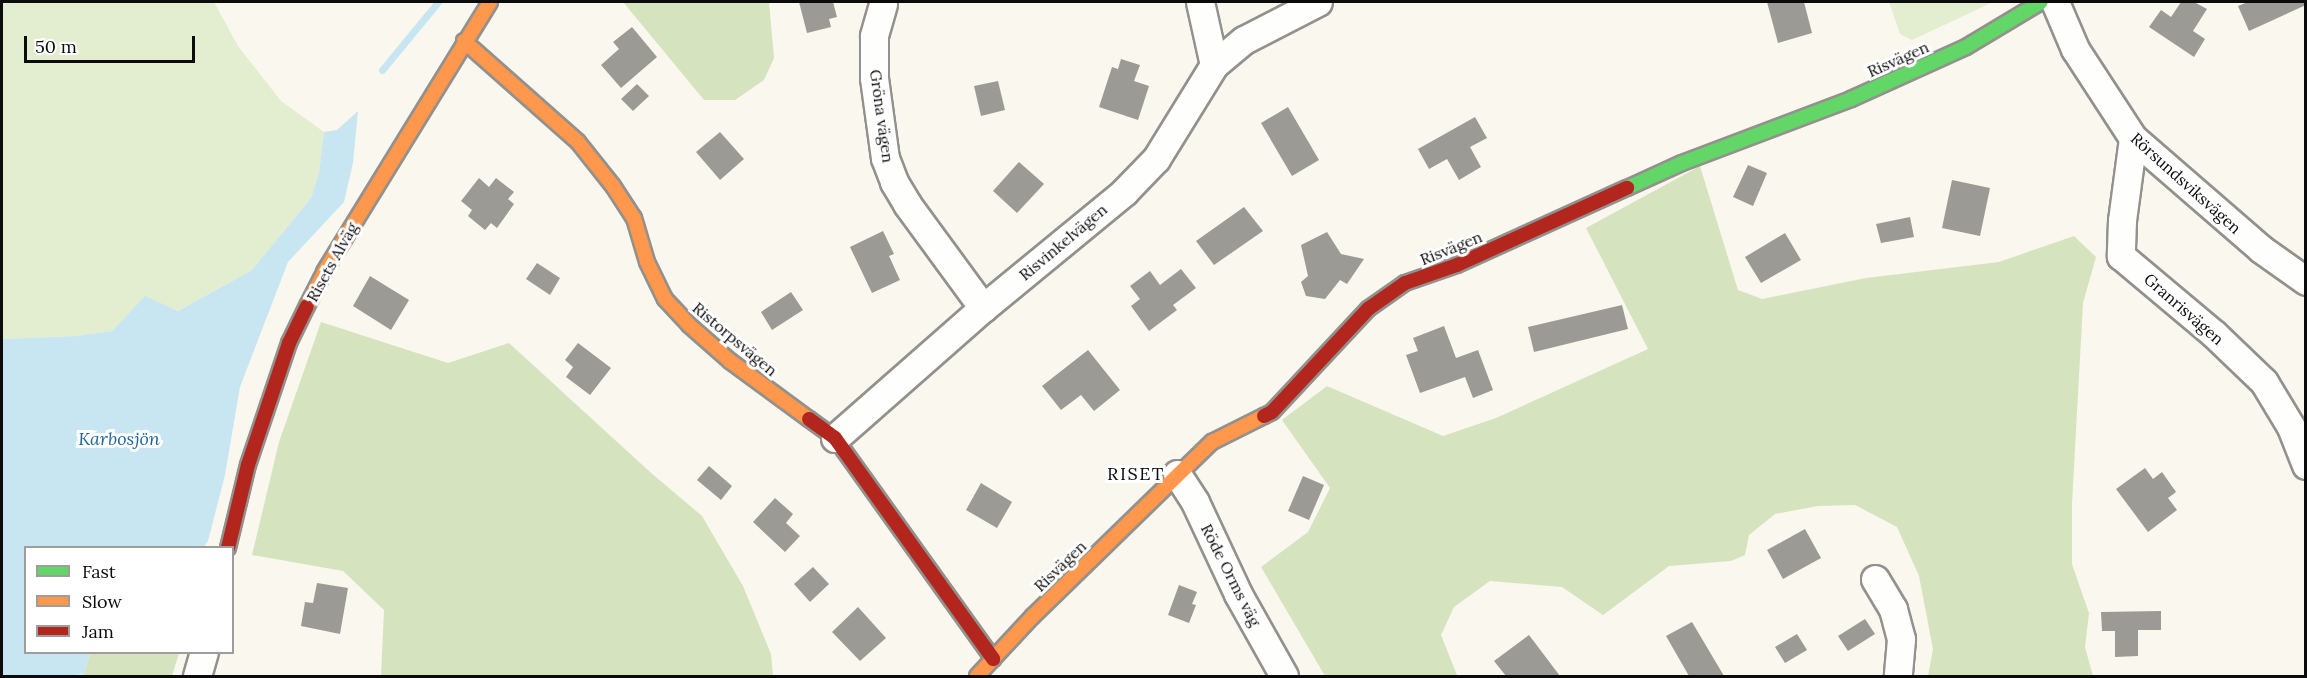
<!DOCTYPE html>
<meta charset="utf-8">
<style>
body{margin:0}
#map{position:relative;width:2307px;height:678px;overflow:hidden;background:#faf7ee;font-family:Lora,serif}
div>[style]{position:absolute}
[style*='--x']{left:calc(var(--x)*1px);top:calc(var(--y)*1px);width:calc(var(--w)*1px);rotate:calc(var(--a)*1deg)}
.green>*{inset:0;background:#e3edcf}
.forest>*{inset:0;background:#d5e4be}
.water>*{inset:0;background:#c8e6f1}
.stream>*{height:7px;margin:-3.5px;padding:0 3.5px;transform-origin:3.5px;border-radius:3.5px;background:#c8e6f1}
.building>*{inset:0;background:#9c9a95}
.roads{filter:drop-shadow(2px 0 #93918d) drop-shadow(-2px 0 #93918d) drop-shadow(0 2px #93918d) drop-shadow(0 -2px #93918d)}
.street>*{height:27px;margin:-13.5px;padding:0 13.5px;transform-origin:13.5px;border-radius:13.5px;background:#fefefc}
.fast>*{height:14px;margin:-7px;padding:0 7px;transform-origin:7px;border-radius:7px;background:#63d668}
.slow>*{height:14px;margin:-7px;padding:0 7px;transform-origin:7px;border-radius:7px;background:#ff974d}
.jam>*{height:14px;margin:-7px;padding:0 7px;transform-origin:7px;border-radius:7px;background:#b3261e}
span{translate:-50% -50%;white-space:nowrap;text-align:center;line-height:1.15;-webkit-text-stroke:6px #fff;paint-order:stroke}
.street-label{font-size:16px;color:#0b0b0b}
.water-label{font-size:18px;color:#1c6795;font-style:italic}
.neighbourhood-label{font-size:18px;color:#0b0b0b;letter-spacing:1.5px}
.frame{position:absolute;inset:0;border:3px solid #0b0b0b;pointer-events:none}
.legend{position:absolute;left:24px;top:546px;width:210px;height:108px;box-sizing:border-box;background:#fff;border:2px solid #9d9d9d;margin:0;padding:8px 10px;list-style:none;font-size:18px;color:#0b0b0b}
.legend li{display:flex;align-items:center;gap:12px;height:30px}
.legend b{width:30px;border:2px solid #9d9d9d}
.scale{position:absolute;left:24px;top:36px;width:171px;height:27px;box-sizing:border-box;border:3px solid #0b0b0b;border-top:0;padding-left:8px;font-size:18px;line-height:21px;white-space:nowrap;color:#0b0b0b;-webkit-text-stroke:4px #fff;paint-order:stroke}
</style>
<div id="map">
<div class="green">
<div style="clip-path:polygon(2px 2px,214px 2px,238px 46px,281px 101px,324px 132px,319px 172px,311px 198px,252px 270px,178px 311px,145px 297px,112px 331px,76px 336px,2px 339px)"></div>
<div style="clip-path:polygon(1889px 2px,1993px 2px,1912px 40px,1900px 34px)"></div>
</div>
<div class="forest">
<div style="clip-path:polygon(623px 2px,769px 2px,774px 58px,764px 80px,735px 100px,704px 100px)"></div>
<div style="clip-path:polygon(1700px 166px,1738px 290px,1762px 299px,1866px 278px,1999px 262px,2074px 236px,2096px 257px,2083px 303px,2072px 504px,2072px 564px,2089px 613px,2085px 647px,2093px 676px,1928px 676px,1933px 649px,1919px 576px,1897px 527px,1855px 505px,1818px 506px,1775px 514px,1749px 535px,1745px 555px,1731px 561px,1669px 566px,1603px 615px,1562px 587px,1490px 581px,1454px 607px,1441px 635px,1457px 675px,1455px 676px,1325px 676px,1261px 567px,1308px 532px,1330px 488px,1282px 420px,1327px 386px,1443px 436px,1496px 418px,1648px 349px,1586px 228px)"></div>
<div style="clip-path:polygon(321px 322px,448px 363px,509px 343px,650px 472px,702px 516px,743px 586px,771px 654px,773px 676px,381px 676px,384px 610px,343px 571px,252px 555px,279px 442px)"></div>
<div style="clip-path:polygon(90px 653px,179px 653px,172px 676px,79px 676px,84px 674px)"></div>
</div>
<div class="water">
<div style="clip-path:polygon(358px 111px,353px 163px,344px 202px,288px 262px,240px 387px,225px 475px,208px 541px,203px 548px,26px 548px,26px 652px,90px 653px,84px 674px,70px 676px,2px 676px,2px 339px,76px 336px,112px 331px,145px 296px,178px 311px,252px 270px,311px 198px,319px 172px,324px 132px,337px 130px)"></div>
</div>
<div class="stream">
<div style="--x:382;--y:70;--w:88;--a:-50.5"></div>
</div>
<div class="building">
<div style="clip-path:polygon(799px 2px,833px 2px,837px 17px,829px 19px,831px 27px,807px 33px)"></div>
<div style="clip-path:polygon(1767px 2px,1804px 2px,1812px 33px,1778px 43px)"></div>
<div style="clip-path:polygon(2181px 2px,2194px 2px,2207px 9px,2193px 31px,2205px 39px,2194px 57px,2149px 27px,2161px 10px,2171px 17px)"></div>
<div style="clip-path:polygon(2248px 2px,2306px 2px,2306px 5px,2249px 31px,2238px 6px)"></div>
<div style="clip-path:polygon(632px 27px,657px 57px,621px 88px,601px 65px,619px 49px,613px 42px)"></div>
<div style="clip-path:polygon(1121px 59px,1140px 65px,1134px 81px,1149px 86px,1138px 120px,1099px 107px,1112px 67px,1118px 69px)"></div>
<div style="clip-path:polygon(998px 81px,1005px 110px,981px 116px,974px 86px)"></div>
<div style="clip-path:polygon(637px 84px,649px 96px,633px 111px,621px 99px)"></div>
<div style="clip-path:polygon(1288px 107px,1319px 160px,1292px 176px,1261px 123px)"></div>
<div style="clip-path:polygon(1475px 117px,1487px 138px,1470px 147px,1481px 167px,1459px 180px,1447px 159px,1429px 169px,1418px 149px)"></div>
<div style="clip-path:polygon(720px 132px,744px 159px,720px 180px,696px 152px)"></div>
<div style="clip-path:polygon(1019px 162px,1044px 184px,1017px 213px,993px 191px)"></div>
<div style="clip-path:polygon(1748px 165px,1767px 173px,1753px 206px,1733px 197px)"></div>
<div style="clip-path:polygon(479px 178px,489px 187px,496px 178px,514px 192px,508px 199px,514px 204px,497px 228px,491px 223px,485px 230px,468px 216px,472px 210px,461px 201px)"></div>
<div style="clip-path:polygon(1952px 180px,1990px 188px,1980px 236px,1942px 228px)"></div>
<div style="clip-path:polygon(1244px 207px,1263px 231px,1214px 265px,1196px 241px)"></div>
<div style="clip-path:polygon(1910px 217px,1914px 237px,1881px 243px,1876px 224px)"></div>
<div style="clip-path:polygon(883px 231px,894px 254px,889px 256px,900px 280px,872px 293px,850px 247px)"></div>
<div style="clip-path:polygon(1327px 232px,1341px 254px,1364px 259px,1347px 284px,1340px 280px,1325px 299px,1306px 296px,1301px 282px,1308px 276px,1301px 245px)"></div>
<div style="clip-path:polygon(1785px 233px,1801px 260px,1761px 283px,1745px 257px)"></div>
<div style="clip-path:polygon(537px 263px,560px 278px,550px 295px,526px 279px)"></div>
<div style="clip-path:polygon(1181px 269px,1196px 288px,1173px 305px,1177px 310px,1149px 331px,1131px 306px,1140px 299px,1130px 286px,1150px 271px,1160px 285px)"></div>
<div style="clip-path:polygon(370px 276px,409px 300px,391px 330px,353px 306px)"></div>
<div style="clip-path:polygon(791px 292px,803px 310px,772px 330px,761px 312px)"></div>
<div style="clip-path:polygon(1622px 305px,1628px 329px,1534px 352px,1528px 327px)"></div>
<div style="clip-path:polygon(1444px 326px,1456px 358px,1478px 350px,1493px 390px,1473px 398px,1465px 377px,1420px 393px,1406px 355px,1418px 351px,1413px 338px)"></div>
<div style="clip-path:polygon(578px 343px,611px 368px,590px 395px,566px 377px,573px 367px,565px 360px)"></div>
<div style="clip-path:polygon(1088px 350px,1120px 390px,1094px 411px,1081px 395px,1061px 410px,1042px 386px)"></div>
<div style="clip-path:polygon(709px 466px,732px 486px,721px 500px,697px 480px)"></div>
<div style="clip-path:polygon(2145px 468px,2153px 479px,2162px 472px,2176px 492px,2168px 498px,2177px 510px,2148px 532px,2116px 489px)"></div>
<div style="clip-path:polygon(1303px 476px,1324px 485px,1309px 520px,1288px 511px)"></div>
<div style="clip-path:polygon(981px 483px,1012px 502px,997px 528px,966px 510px)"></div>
<div style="clip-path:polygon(775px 498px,793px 514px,786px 523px,800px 536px,785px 552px,753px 522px)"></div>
<div style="clip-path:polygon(1805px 529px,1821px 558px,1783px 579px,1767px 550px)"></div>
<div style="clip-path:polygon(813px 567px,829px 584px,810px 602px,794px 584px)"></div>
<div style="clip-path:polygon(317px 583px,348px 588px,340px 634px,301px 626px,305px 602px,313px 603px)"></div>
<div style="clip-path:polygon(1179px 585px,1197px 592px,1192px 604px,1196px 605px,1189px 623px,1168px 615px)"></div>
<div style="clip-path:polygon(858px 607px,886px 638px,860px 661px,832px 632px)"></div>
<div style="clip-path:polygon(2161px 611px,2161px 630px,2138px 630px,2138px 656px,2115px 657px,2115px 631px,2102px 631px,2101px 612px)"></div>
<div style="clip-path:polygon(1865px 619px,1875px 634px,1848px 651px,1838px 636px)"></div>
<div style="clip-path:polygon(1692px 622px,1724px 676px,1689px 676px,1666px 636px)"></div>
<div style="clip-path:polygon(1797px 634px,1807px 650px,1785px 663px,1775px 647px)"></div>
<div style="clip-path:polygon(1529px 635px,1560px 676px,1506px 676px,1494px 661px)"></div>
</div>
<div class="roads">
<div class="street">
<div style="--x:2055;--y:2;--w:51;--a:66.9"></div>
<div style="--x:2075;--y:49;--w:106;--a:56.9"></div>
<div style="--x:2133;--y:138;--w:169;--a:40.9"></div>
<div style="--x:2261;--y:249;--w:55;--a:35.4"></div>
<div style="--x:883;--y:4;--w:33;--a:106"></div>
<div style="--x:874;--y:36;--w:42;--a:90"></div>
<div style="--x:874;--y:78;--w:81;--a:82.2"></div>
<div style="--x:885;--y:158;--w:26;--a:69"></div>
<div style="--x:894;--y:182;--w:26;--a:59"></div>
<div style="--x:907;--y:204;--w:129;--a:53.8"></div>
<div style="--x:1214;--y:65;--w:39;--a:-40"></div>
<div style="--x:1244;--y:40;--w:83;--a:-27.2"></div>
<div style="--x:2133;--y:138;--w:83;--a:97.6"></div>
<div style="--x:2122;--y:220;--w:36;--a:92"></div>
<div style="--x:2121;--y:256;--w:121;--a:40"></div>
<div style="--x:2214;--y:334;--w:69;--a:43.8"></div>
<div style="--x:2264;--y:382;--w:52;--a:59"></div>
<div style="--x:2291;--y:427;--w:41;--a:68.5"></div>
<div style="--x:835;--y:438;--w:197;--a:-41.3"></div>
<div style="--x:983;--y:308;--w:183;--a:-39.4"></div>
<div style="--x:1124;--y:192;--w:46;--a:-45.9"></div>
<div style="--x:1156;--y:159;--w:110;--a:-58.3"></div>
<div style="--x:1214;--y:65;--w:65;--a:-102.5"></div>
<div style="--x:1177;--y:474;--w:33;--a:57"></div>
<div style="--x:1195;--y:502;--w:102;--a:64.9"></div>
<div style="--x:1238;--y:594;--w:94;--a:60.7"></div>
<div style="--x:1875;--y:579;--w:35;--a:59"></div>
<div style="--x:1893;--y:609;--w:31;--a:75"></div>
<div style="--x:1901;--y:639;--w:37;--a:95"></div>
<div style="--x:197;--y:676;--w:25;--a:-74"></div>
</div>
<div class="fast">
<div style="--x:1627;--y:188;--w:60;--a:-24.4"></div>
<div style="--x:1682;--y:163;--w:181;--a:-20.7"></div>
<div style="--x:1851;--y:99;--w:126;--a:-24.3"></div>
<div style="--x:1966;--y:47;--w:87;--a:-31"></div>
</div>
<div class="slow">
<div style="--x:464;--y:41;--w:152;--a:41.5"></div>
<div style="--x:578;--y:142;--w:56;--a:51.5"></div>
<div style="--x:613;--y:186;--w:38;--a:57"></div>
<div style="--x:634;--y:218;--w:46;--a:73.5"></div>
<div style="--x:647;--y:262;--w:41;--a:64.1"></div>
<div style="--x:665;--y:299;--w:35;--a:47"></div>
<div style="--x:689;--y:325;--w:55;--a:41.3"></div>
<div style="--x:730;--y:361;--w:98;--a:36.3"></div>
<div style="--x:307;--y:306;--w:38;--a:-63"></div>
<div style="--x:324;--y:272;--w:317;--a:-58.4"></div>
<div style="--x:977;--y:676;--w:82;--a:-47"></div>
<div style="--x:1033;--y:616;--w:250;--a:-44.2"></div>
<div style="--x:1212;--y:442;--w:58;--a:-26.6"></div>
</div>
<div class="jam">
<div style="--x:1264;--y:416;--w:9;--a:-27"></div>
<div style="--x:1272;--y:412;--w:141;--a:-47"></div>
<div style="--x:1368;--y:309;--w:45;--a:-35.1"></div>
<div style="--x:1405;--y:283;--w:55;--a:-19.1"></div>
<div style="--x:1457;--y:265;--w:187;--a:-24.4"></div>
<div style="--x:809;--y:419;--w:32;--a:36"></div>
<div style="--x:835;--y:438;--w:272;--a:54.4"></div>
<div style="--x:228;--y:548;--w:85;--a:-76.5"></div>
<div style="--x:248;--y:465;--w:129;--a:-71.4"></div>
<div style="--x:289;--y:343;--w:41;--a:-64.1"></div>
</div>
</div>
<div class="street-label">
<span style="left:1898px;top:59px;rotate:-24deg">Risvägen</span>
<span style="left:882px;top:116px;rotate:82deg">Gröna vägen</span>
<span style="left:2186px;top:183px;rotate:42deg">Rörsundsviksvägen</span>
<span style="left:1063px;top:242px;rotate:-40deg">Risvinkelvägen</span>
<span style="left:1451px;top:248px;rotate:-22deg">Risvägen</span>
<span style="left:332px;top:262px;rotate:-61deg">Risets Alväg</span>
<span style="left:2184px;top:309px;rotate:41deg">Granrisvägen</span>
<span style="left:735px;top:339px;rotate:40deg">Ristorpsvägen</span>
<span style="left:1060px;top:566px;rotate:-44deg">Risvägen</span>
<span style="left:1231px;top:575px;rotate:63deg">Röde Orms väg</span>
</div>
<div class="water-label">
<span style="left:119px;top:439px">Karbosjön</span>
</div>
<div class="neighbourhood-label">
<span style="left:1136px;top:474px">RISET</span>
</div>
<div class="frame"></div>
<ul class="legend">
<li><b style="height:8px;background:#63d668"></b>Fast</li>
<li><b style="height:8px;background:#ff974d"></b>Slow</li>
<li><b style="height:8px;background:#b3261e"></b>Jam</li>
</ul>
<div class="scale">50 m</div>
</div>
